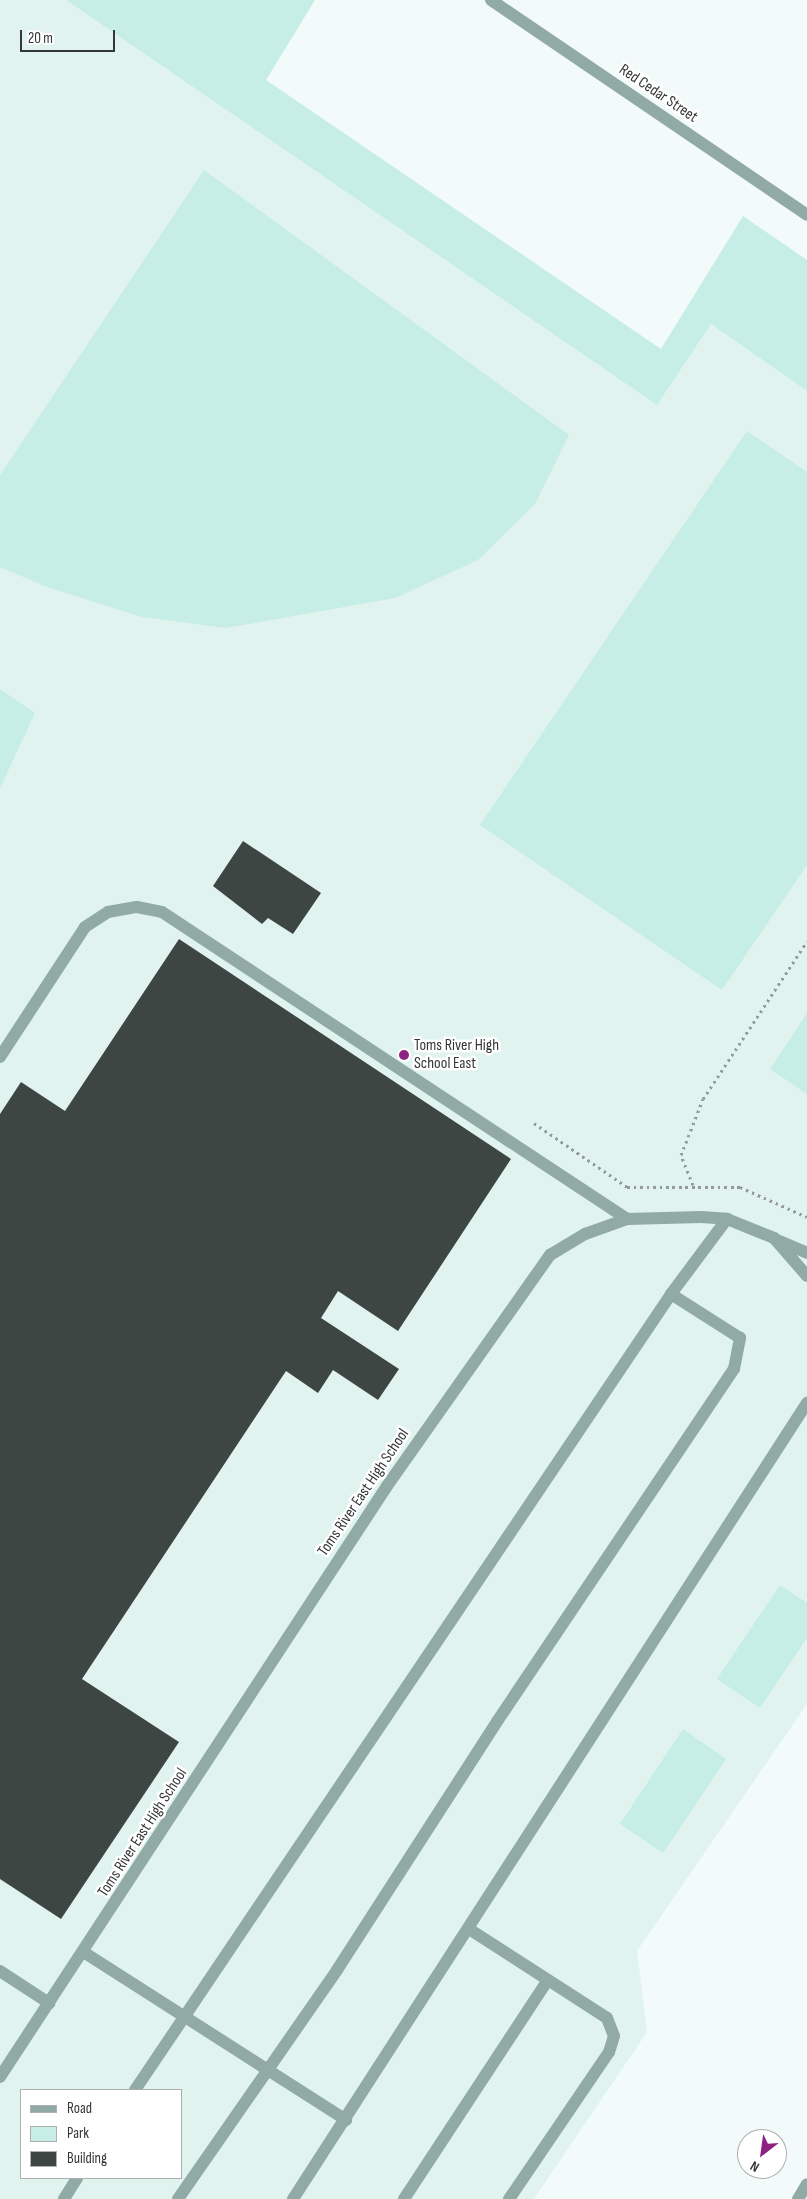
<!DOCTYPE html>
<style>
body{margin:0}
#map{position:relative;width:807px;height:2199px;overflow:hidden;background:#f2fbf9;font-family:"Sofia Sans Condensed",sans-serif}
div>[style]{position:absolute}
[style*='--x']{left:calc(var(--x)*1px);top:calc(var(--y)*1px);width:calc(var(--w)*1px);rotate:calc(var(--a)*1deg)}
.built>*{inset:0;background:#e0f3ef}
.green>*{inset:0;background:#c6ede6}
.building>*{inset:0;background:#3e4644}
.path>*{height:3px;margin-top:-1.5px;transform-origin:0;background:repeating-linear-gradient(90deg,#959b9a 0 2.5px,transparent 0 6.5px)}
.minor>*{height:12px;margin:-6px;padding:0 6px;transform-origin:6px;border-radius:6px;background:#91aaa5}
.dots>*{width:14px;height:14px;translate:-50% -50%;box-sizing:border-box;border:2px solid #fff;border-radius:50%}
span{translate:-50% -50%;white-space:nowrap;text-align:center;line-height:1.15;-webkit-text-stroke:5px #fff;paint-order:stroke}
.street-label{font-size:16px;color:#343737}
.poi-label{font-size:16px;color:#343737}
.left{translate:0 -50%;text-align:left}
.legend{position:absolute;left:20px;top:2089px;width:162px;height:90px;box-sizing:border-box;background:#fff;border:1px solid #aeafaf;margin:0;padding:6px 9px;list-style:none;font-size:15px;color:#343737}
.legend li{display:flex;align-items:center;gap:10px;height:25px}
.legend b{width:25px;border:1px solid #aeafaf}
.north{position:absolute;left:737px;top:2129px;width:50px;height:50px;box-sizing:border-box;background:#fff;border:1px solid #aeafaf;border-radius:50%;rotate:210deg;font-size:14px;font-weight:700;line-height:20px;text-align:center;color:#343737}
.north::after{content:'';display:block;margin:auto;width:18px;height:22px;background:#8f2183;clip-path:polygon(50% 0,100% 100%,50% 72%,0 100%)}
.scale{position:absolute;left:20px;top:30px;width:95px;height:22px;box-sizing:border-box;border:2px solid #343737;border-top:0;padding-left:6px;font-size:15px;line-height:18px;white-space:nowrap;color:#343737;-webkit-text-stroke:4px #fff;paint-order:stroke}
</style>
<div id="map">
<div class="built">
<div style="clip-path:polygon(evenodd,0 0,66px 0,657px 405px,711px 324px,807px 391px,807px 1704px,637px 1951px,647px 2032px,534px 2199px,0 2199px,0 0,21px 2090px,181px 2090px,181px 2178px,21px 2178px,21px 2090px)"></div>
</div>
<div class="green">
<div style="clip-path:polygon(66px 0,315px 0,266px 80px,661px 349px,743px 216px,807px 260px,807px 391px,711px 324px,657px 405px)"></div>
<div style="clip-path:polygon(204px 170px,569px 435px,535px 504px,478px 560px,395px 598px,226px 628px,142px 617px,47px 587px,0 567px,0 475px)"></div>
<div style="clip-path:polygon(747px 431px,807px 472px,807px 865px,722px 990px,480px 825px)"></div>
<div style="clip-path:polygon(0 689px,35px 713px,0 788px)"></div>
<div style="clip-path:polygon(807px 1013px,807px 1094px,770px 1069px)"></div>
<div style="clip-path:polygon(780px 1585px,807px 1603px,807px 1638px,760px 1708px,717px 1679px)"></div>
<div style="clip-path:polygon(683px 1729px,726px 1759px,663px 1853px,620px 1824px)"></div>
</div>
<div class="building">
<div style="clip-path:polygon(243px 841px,321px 893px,293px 934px,268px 918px,262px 924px,213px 886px)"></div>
<div style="clip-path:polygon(179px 939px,511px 1159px,398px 1331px,338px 1291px,321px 1318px,399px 1369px,378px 1400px,333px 1370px,318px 1393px,286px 1371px,82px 1679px,179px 1742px,61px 1919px,0 1879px,0 1114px,21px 1082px,65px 1111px)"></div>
</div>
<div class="path">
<div style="--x:534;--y:1123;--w:113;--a:34.5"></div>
<div style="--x:627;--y:1187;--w:113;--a:0"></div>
<div style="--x:740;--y:1187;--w:73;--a:24.1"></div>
<div style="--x:693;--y:1185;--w:32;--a:-112"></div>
<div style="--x:681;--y:1155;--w:60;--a:-68.6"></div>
<div style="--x:703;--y:1099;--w:189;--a:-56.6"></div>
</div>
<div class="minor">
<div style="--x:491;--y:0;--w:382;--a:34.2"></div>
<div style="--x:0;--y:1057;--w:155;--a:-56.8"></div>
<div style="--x:85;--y:927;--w:27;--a:-33"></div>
<div style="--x:108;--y:912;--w:29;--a:-10"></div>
<div style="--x:137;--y:907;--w:25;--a:11"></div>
<div style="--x:162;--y:912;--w:557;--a:33.43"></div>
<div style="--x:777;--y:1240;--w:33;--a:23"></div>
<div style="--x:469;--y:1929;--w:164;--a:32.8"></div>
<div style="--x:607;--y:2018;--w:19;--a:69"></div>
<div style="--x:614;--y:2036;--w:17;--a:107"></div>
<div style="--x:609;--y:2052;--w:178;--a:124.2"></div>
<div style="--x:85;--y:1953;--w:310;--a:32.6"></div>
<div style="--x:0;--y:1971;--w:59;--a:33.1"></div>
<div style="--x:0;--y:2077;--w:706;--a:-56.78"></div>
<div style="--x:387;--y:1486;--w:283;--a:-54.8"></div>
<div style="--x:550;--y:1255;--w:41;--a:-31"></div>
<div style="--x:585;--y:1234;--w:45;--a:-19.7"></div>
<div style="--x:627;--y:1219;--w:74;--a:-1.5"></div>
<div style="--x:701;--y:1217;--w:26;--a:4"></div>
<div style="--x:727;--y:1219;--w:51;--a:22"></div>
<div style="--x:774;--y:1238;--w:50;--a:49"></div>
<div style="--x:135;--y:2090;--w:960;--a:-56.04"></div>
<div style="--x:64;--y:2199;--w:25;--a:-58"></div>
<div style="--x:178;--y:2199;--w:279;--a:-55.2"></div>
<div style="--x:337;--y:1970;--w:297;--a:-57.2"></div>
<div style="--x:498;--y:1720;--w:423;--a:-56.1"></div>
<div style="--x:734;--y:1369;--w:32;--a:-79"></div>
<div style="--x:740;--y:1338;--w:82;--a:-147.5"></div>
<div style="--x:671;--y:1294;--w:94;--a:-53.3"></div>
<div style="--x:293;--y:2199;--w:948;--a:-57.15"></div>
<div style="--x:404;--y:2199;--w:262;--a:-56.7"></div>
<div style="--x:798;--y:2199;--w:17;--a:-59"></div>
</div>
<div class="dots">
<div style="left:404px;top:1055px;background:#8f2183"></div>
</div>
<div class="street-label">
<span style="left:658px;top:94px;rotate:34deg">Red Cedar Street</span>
<span style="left:364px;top:1493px;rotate:-56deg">Toms River East High School</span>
<span style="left:143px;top:1833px;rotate:-57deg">Toms River East High School</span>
</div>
<div class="poi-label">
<span class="left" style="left:414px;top:1055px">Toms River High<br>School East</span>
</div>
<ul class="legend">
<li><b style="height:6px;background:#91aaa5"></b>Road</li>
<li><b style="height:14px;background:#c6ede6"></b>Park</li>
<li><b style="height:14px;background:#3e4644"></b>Building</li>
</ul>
<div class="north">N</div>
<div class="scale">20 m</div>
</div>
